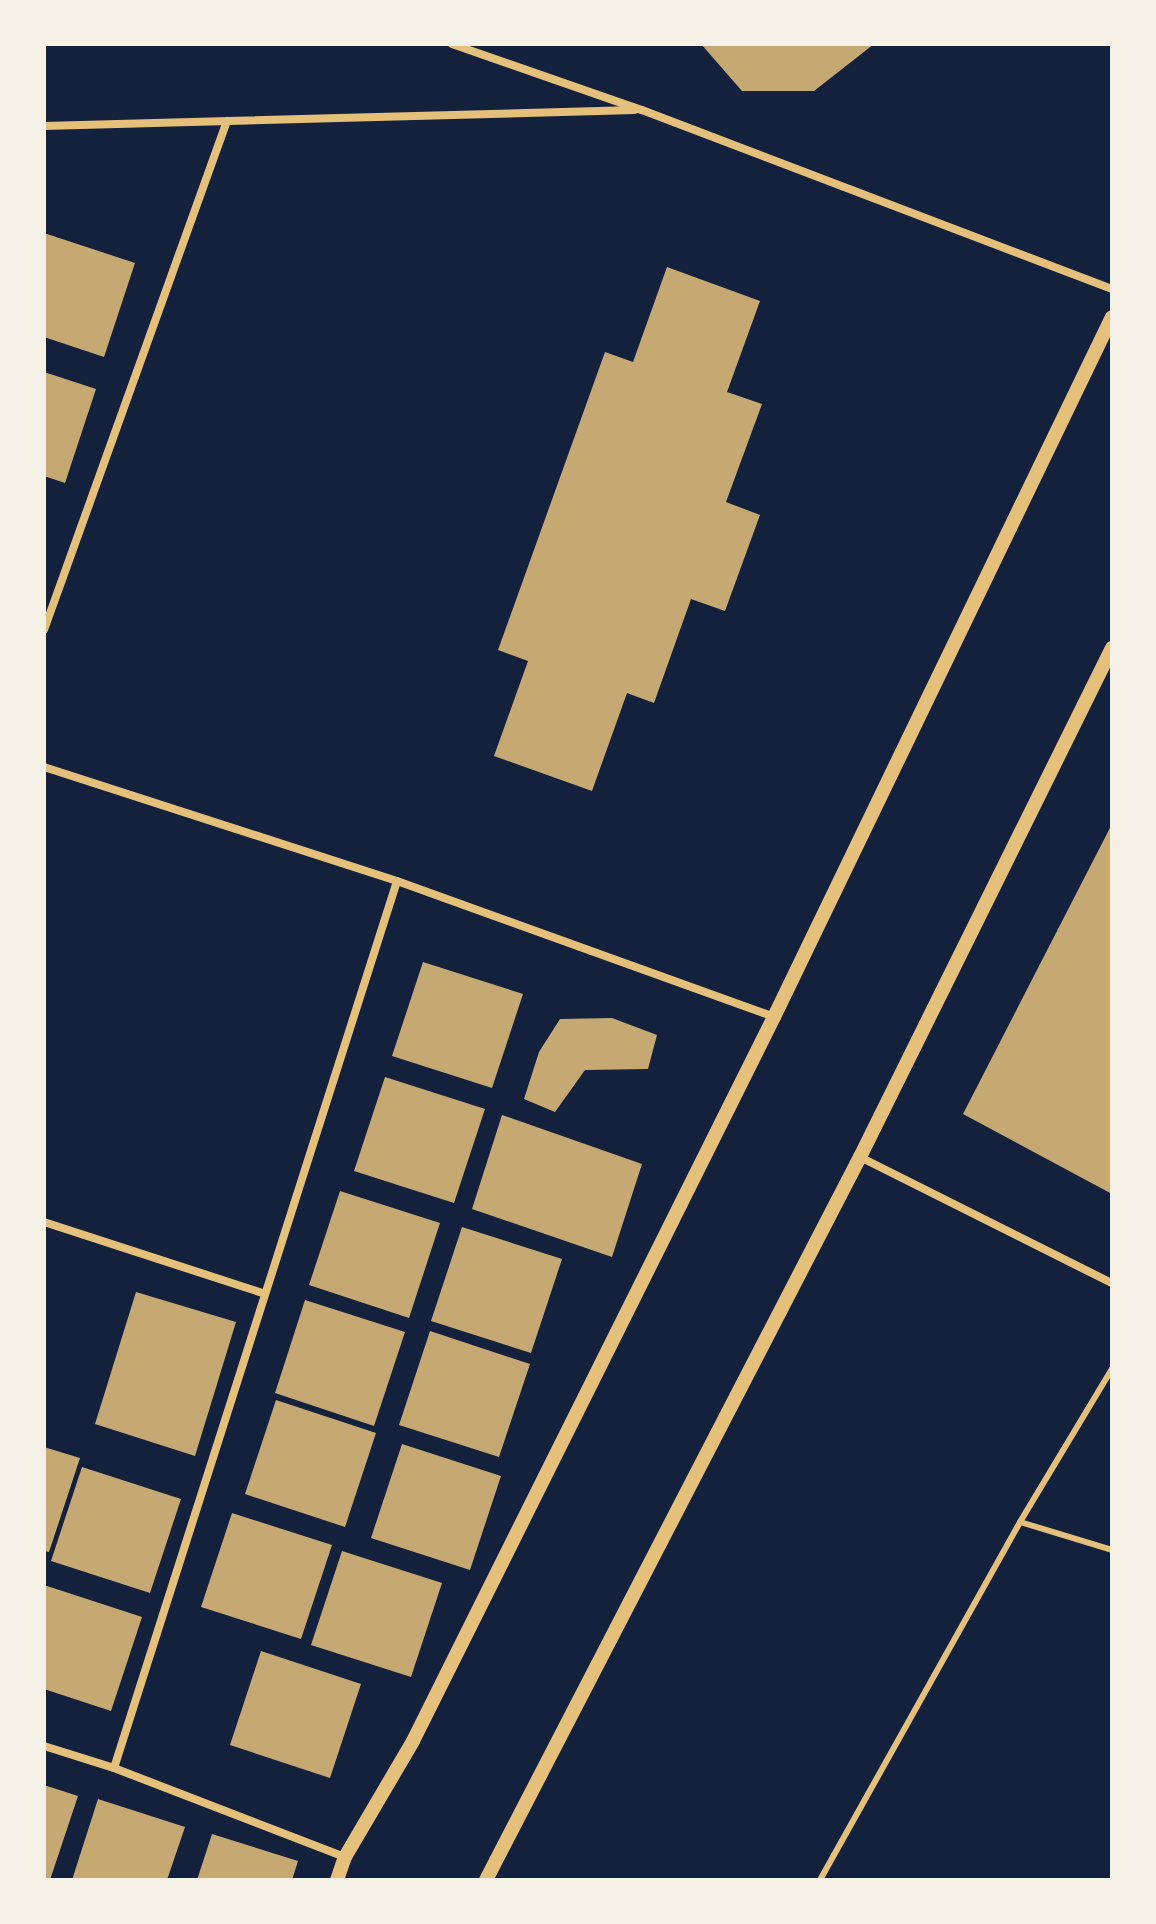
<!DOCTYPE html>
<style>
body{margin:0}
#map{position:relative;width:1156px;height:1924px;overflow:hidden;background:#14213d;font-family:Manrope,sans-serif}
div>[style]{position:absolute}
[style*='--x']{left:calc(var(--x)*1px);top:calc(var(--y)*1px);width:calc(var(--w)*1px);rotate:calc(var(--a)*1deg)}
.building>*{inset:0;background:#c6a872}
.service>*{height:6px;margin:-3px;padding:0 3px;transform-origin:3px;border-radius:3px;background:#e5c07b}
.minor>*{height:8px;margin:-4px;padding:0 4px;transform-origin:4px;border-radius:4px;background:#e5c07b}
.tertiary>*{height:14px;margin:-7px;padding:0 7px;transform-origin:7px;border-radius:7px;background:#e5c07b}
span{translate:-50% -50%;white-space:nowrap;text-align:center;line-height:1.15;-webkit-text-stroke:8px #f6f1e7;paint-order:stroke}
.frame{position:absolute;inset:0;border:46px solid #f6f1e7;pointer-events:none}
</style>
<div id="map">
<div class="building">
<div style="clip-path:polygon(701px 44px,874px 44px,814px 91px,742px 91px)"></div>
<div style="clip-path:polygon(44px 233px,135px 263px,104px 357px,44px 337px)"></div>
<div style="clip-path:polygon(667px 267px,760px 301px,727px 392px,762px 404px,726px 502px,760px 515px,725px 611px,691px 599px,654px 703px,627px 693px,592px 791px,494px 756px,528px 661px,498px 650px,605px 352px,633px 362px)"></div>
<div style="clip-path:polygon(44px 372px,96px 389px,65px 483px,44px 476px)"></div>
<div style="clip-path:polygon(1112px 824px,1112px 1194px,963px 1114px)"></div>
<div style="clip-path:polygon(423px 962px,523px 994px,492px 1088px,392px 1056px)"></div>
<div style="clip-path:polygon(612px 1018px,657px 1035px,648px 1069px,585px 1070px,555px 1112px,524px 1099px,539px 1052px,560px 1019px)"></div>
<div style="clip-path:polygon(385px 1077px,485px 1109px,454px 1203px,354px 1171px)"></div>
<div style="clip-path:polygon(502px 1115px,642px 1164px,612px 1257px,472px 1209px)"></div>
<div style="clip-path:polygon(340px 1191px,440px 1223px,409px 1318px,309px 1285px)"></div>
<div style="clip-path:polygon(462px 1227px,562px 1259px,531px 1353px,431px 1321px)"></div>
<div style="clip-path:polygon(136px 1292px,236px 1322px,195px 1456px,95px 1424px)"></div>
<div style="clip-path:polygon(305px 1300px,405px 1332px,374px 1426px,275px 1393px)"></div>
<div style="clip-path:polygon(430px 1331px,530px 1364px,499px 1457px,399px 1425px)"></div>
<div style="clip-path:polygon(276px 1400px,376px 1433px,345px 1527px,245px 1494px)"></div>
<div style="clip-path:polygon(402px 1444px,501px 1476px,470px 1570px,371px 1538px)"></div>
<div style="clip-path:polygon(44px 1447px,80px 1458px,49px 1552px,44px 1551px)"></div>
<div style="clip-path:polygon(82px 1467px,181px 1499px,150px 1593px,51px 1561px)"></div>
<div style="clip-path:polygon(232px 1513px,332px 1545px,301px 1639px,201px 1607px)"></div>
<div style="clip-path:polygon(342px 1551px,442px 1583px,411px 1677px,311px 1645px)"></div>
<div style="clip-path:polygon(44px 1585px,142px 1617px,111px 1711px,44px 1689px)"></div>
<div style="clip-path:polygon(261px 1651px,361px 1684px,330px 1778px,230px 1745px)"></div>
<div style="clip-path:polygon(44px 1785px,78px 1796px,50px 1880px,44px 1880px)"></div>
<div style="clip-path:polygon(98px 1799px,185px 1827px,167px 1880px,72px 1880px)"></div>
<div style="clip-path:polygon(212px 1834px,298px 1861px,292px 1880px,197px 1880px)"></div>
</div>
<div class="service">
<div style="--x:1020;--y:1522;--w:96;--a:16.9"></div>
<div style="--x:820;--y:1880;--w:410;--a:-60.8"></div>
<div style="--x:1020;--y:1522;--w:179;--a:-59"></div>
</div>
<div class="minor">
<div style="--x:452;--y:44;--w:201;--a:19.2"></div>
<div style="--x:642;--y:110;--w:503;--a:20.85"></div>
<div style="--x:44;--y:126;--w:591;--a:-1.55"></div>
<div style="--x:44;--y:630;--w:541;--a:-70.23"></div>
<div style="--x:44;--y:767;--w:371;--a:17.9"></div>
<div style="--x:397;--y:881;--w:401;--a:19.8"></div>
<div style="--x:860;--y:1157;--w:282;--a:26.6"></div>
<div style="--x:44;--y:1222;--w:232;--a:18"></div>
<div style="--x:44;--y:1746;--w:73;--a:17.4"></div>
<div style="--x:114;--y:1768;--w:248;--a:21.1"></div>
<div style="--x:114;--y:1768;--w:931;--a:-72.3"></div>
</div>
<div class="tertiary">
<div style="--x:337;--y:1880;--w:24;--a:-71"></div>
<div style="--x:345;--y:1857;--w:134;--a:-59.6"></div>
<div style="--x:413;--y:1741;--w:809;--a:-63.5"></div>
<div style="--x:774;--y:1017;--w:777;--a:-64.23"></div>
<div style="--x:486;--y:1880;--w:814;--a:-62.65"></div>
<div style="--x:860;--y:1157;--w:568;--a:-63.66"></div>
</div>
<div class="frame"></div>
</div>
